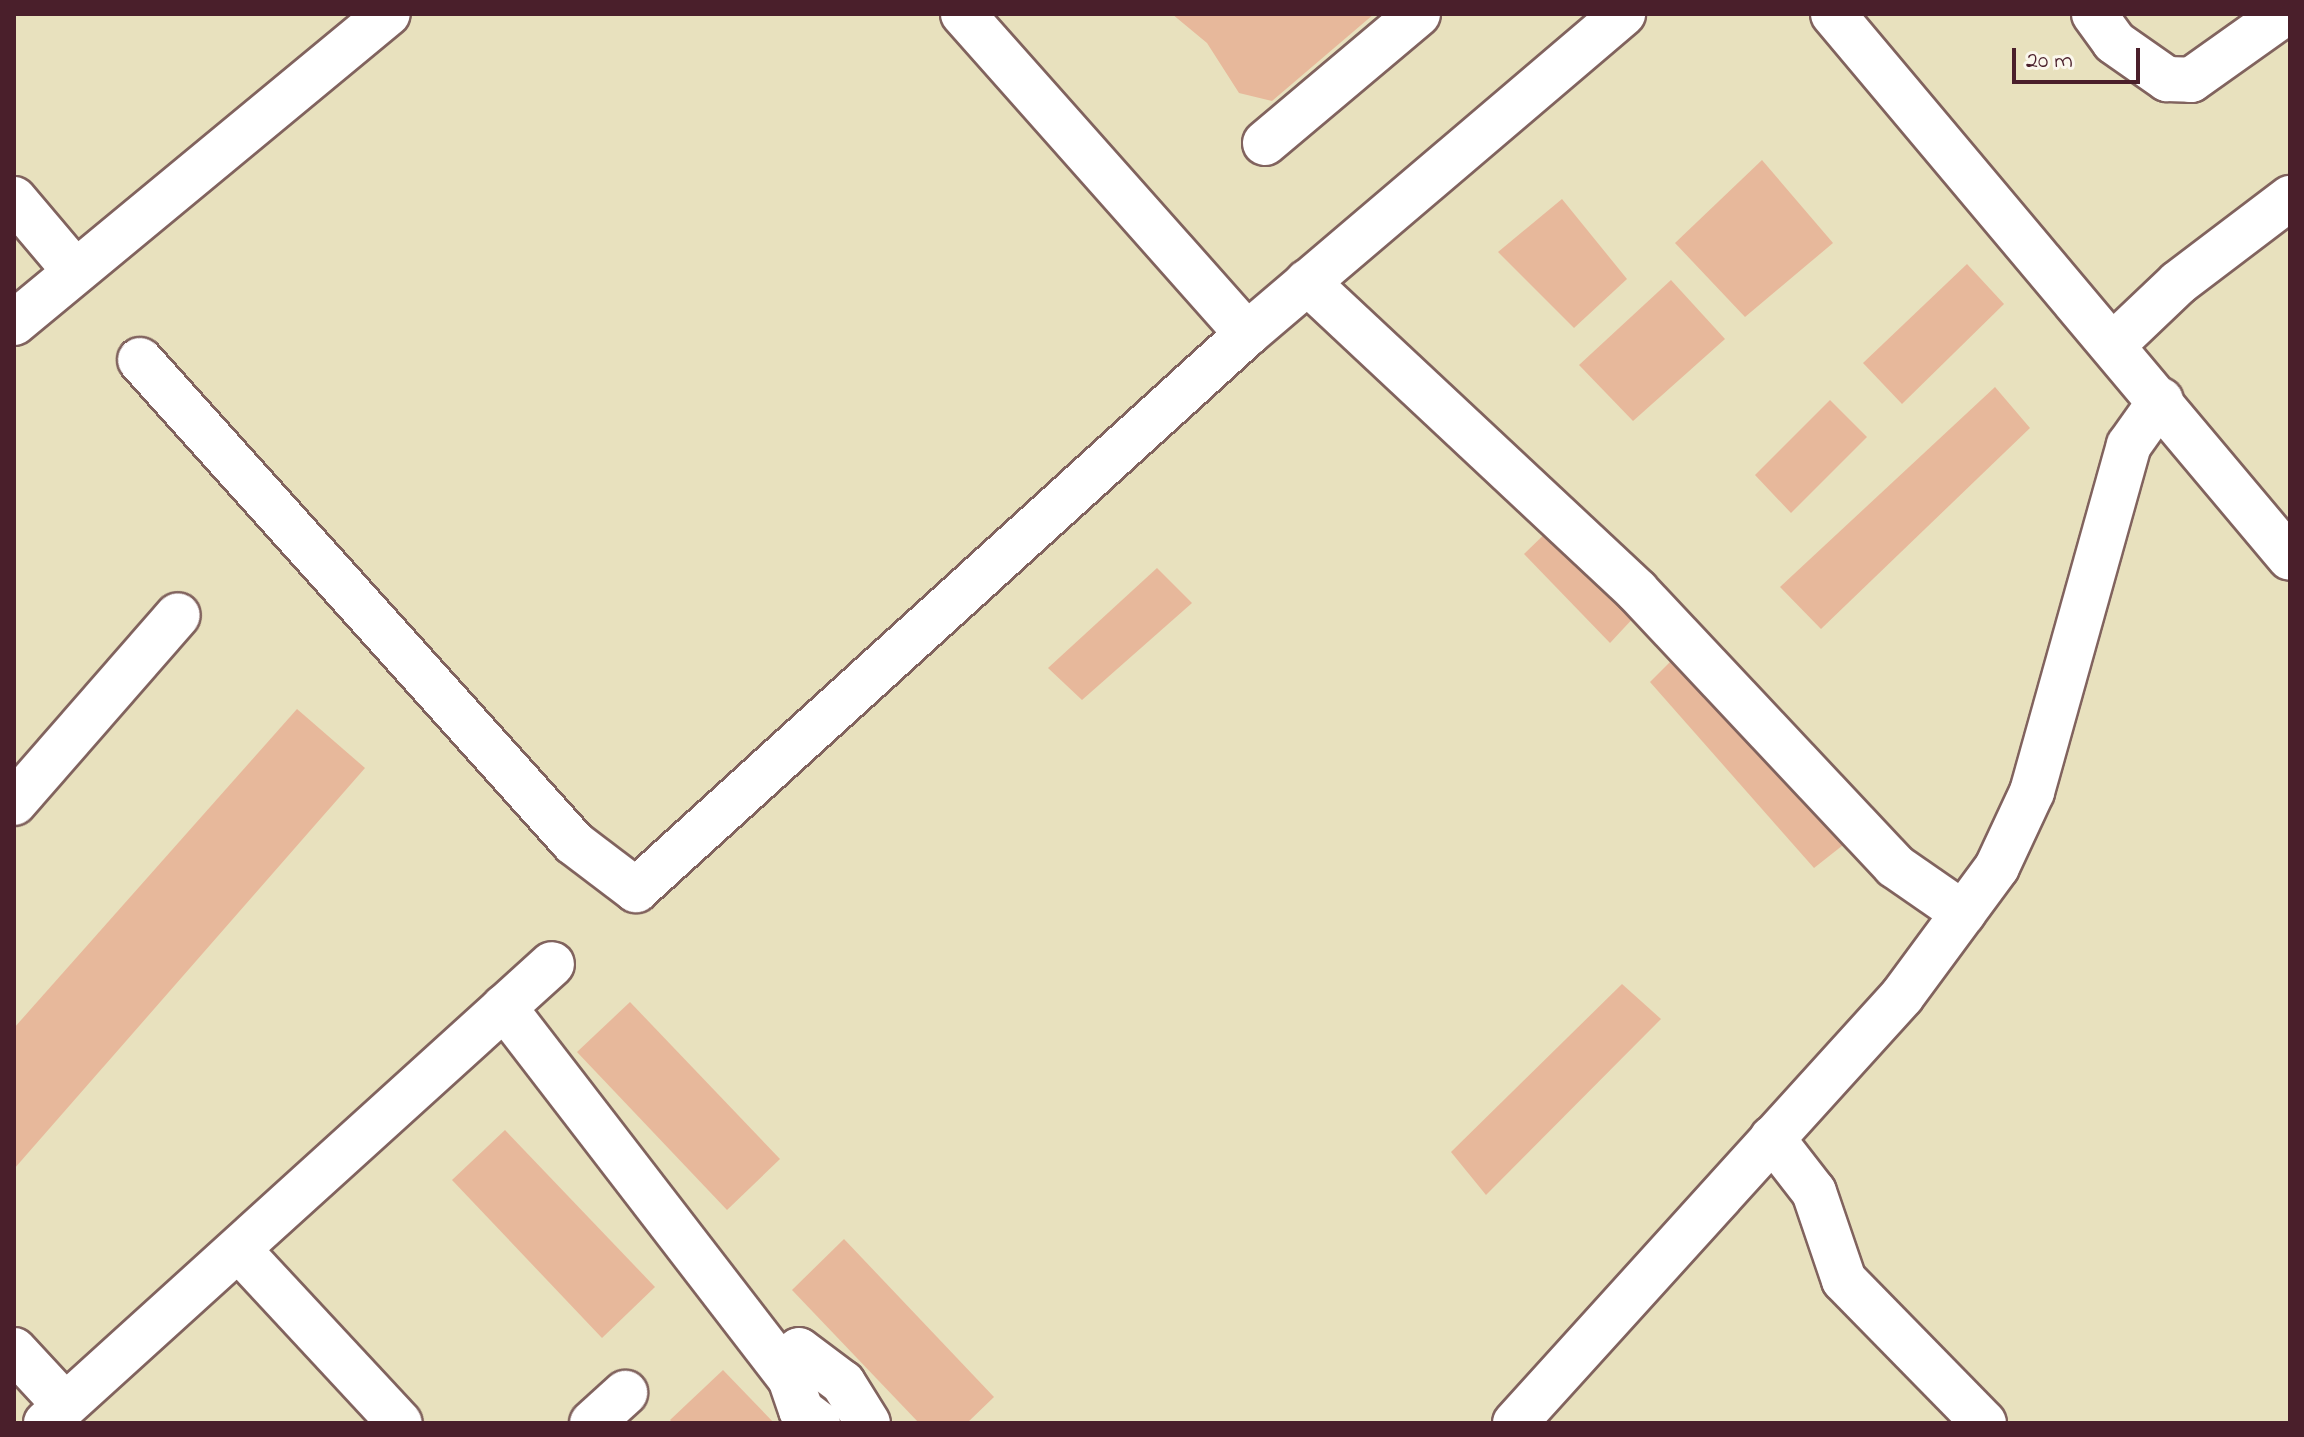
<!DOCTYPE html>
<style>
body{margin:0}
#map{position:relative;width:2304px;height:1437px;overflow:hidden;background:#e8e1be;font-family:"Indie Flower",sans-serif}
div>[style]{position:absolute}
[style*='--x']{left:calc(var(--x)*1px);top:calc(var(--y)*1px);width:calc(var(--w)*1px);rotate:calc(var(--a)*1deg)}
.building>*{inset:0;background:#e7b89b}
.roads{filter:drop-shadow(2px 0 #81635e) drop-shadow(-2px 0 #81635e) drop-shadow(0 2px #81635e) drop-shadow(0 -2px #81635e)}
.minor>*{height:44px;margin:-22px;padding:0 22px;transform-origin:22px;border-radius:22px;background:#fff}
span{translate:-50% -50%;white-space:nowrap;text-align:center;line-height:1.15;-webkit-text-stroke:6px #fbf7ec;paint-order:stroke}
.frame{position:absolute;inset:0;border:16px solid #4a1f2b;pointer-events:none}
.scale{position:absolute;left:2012px;top:48px;width:128px;height:36px;box-sizing:border-box;border:4px solid #4a1f2b;border-top:0;padding-left:10px;font-size:24px;line-height:28px;white-space:nowrap;color:#4a1f2b;-webkit-text-stroke:6px #fbf7ec;paint-order:stroke}
</style>
<div id="map">
<div class="building">
<div style="clip-path:polygon(1172px 14px,1374px 14px,1272px 101px,1239px 93px,1207px 43px)"></div>
<div style="clip-path:polygon(1762px 160px,1833px 243px,1745px 317px,1675px 243px)"></div>
<div style="clip-path:polygon(1562px 199px,1627px 279px,1574px 328px,1498px 252px)"></div>
<div style="clip-path:polygon(1967px 264px,2004px 304px,1902px 404px,1863px 363px)"></div>
<div style="clip-path:polygon(1671px 280px,1725px 339px,1633px 421px,1579px 365px)"></div>
<div style="clip-path:polygon(1995px 387px,2030px 428px,1821px 629px,1780px 587px)"></div>
<div style="clip-path:polygon(1830px 400px,1867px 437px,1791px 513px,1755px 475px)"></div>
<div style="clip-path:polygon(1557px 522px,1637px 614px,1610px 643px,1524px 554px)"></div>
<div style="clip-path:polygon(1157px 568px,1192px 603px,1082px 700px,1048px 668px)"></div>
<div style="clip-path:polygon(1679px 653px,1852px 838px,1814px 868px,1650px 682px)"></div>
<div style="clip-path:polygon(297px 709px,365px 768px,14px 1169px,14px 1028px)"></div>
<div style="clip-path:polygon(1622px 984px,1661px 1019px,1486px 1195px,1451px 1152px)"></div>
<div style="clip-path:polygon(630px 1002px,780px 1159px,727px 1210px,577px 1052px)"></div>
<div style="clip-path:polygon(505px 1130px,655px 1287px,602px 1338px,452px 1180px)"></div>
<div style="clip-path:polygon(844px 1239px,994px 1397px,967px 1423px,919px 1423px,792px 1290px)"></div>
<div style="clip-path:polygon(723px 1370px,774px 1423px,673px 1423px,670px 1420px)"></div>
</div>
<div class="roads">
<div class="minor">
<div style="--x:963;--y:14;--w:428;--a:48.4"></div>
<div style="--x:1247;--y:334;--w:494;--a:-40.4"></div>
<div style="--x:1833;--y:14;--w:710;--a:49.97"></div>
<div style="--x:2094;--y:14;--w:34;--a:54"></div>
<div style="--x:2114;--y:42;--w:65;--a:34.9"></div>
<div style="--x:2167;--y:79;--w:24;--a:2"></div>
<div style="--x:2191;--y:80;--w:114;--a:-35.4"></div>
<div style="--x:1265;--y:143;--w:200;--a:-40.1"></div>
<div style="--x:14;--y:199;--w:93;--a:49.8"></div>
<div style="--x:1307;--y:282;--w:452;--a:43.1"></div>
<div style="--x:1637;--y:591;--w:377;--a:46.8"></div>
<div style="--x:1895;--y:866;--w:83;--a:34.7"></div>
<div style="--x:14;--y:323;--w:485;--a:-39.6"></div>
<div style="--x:2114;--y:344;--w:88;--a:-43.6"></div>
<div style="--x:2178;--y:283;--w:141;--a:-37.2"></div>
<div style="--x:140;--y:360;--w:649;--a:48.06"></div>
<div style="--x:574;--y:843;--w:78;--a:37.2"></div>
<div style="--x:636;--y:890;--w:826;--a:-42.3"></div>
<div style="--x:14;--y:803;--w:249;--a:-48.9"></div>
<div style="--x:504;--y:1007;--w:468;--a:52.4"></div>
<div style="--x:1772;--y:1138;--w:68;--a:52.1"></div>
<div style="--x:1814;--y:1192;--w:93;--a:71.2"></div>
<div style="--x:1844;--y:1280;--w:200;--a:45.6"></div>
<div style="--x:239;--y:1250;--w:236;--a:47.1"></div>
<div style="--x:14;--y:1350;--w:75;--a:47.2"></div>
<div style="--x:46;--y:1423;--w:683;--a:-42.21"></div>
<div style="--x:592;--y:1423;--w:45;--a:-42.3"></div>
<div style="--x:818;--y:1423;--w:21;--a:-143"></div>
<div style="--x:801;--y:1410;--w:34;--a:-109"></div>
<div style="--x:790;--y:1378;--w:29;--a:-72"></div>
<div style="--x:799;--y:1350;--w:55;--a:36.9"></div>
<div style="--x:843;--y:1383;--w:47;--a:58"></div>
<div style="--x:1515;--y:1423;--w:576;--a:-47.81"></div>
<div style="--x:1902;--y:996;--w:160;--a:-53.6"></div>
<div style="--x:1997;--y:867;--w:83;--a:-65"></div>
<div style="--x:2032;--y:792;--w:360;--a:-74.4"></div>
<div style="--x:2129;--y:445;--w:55;--a:-54.6"></div>
</div>
</div>
<div class="frame"></div>
<div class="scale">20 m</div>
</div>
